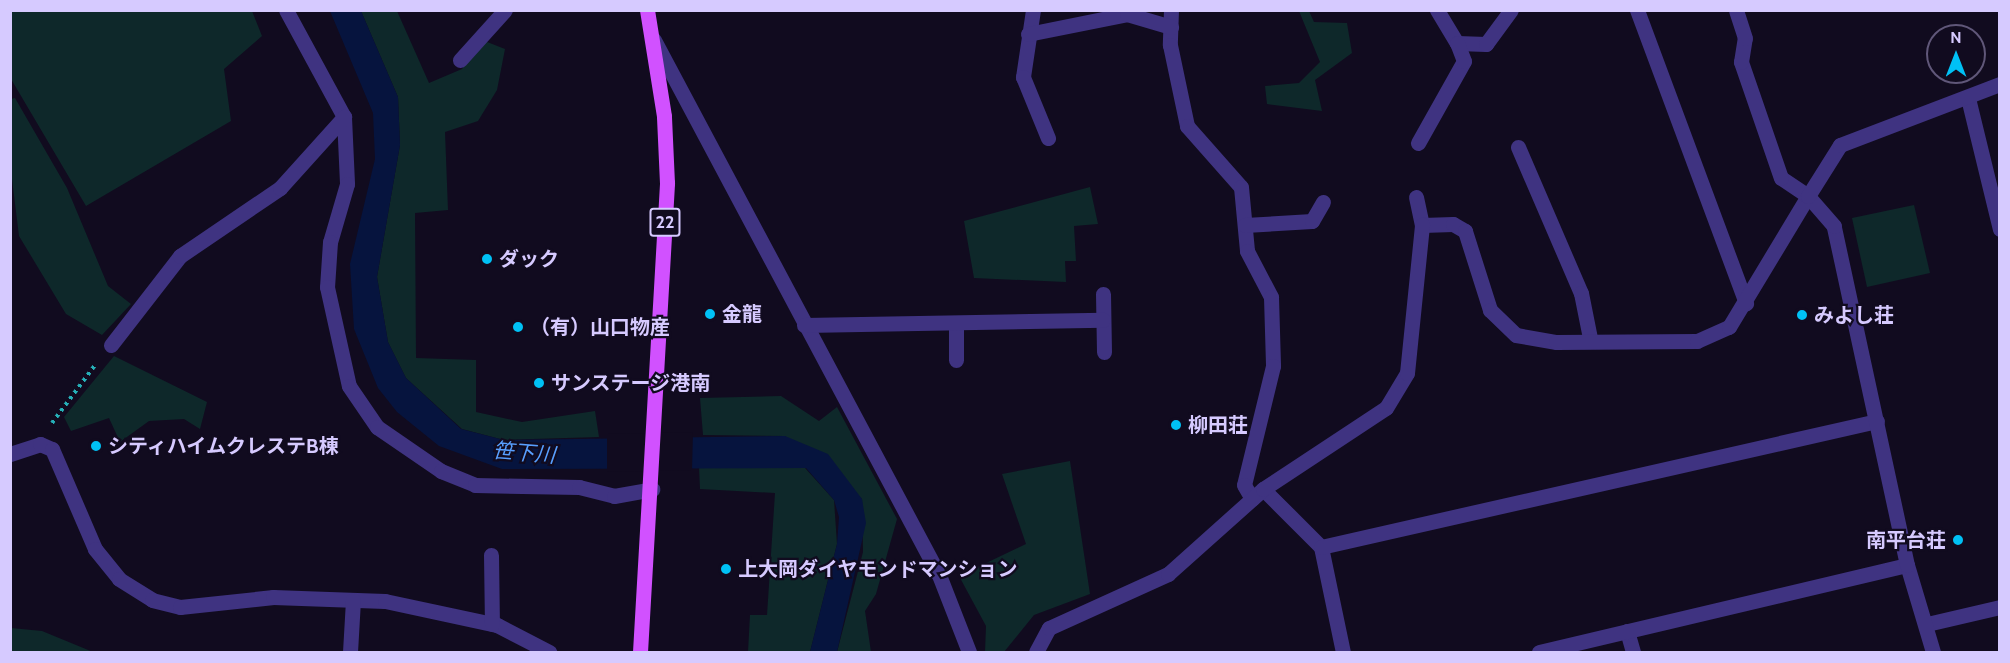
<!DOCTYPE html>
<meta charset="utf-8">
<style>
body{margin:0}
#map{position:relative;width:2010px;height:663px;overflow:hidden;background:#110b1f;font-family:Cabin,"Noto Sans JP",sans-serif}
div>[style]{position:absolute}
[style*='--x']{left:calc(var(--x)*1px);top:calc(var(--y)*1px);width:calc(var(--w)*1px);rotate:calc(var(--a)*1deg)}
.green>*{inset:0;background:#0e282a}
.water>*{inset:0;background:#06143e}
.pier>*{inset:0;background:#110b1f}
.path>*{height:4px;margin-top:-2px;transform-origin:0;background:repeating-linear-gradient(90deg,#26afb7 0 3px,transparent 0 7.5px)}
.minor>*{height:15px;margin:-7.5px;padding:0 7.5px;transform-origin:7.5px;border-radius:7.5px;background:#3f3381}
.major>*{height:15px;margin:-7.5px;padding:0 7.5px;transform-origin:7.5px;border-radius:7.5px;background:#d151ff}
.dots>*{width:16px;height:16px;translate:-50% -50%;box-sizing:border-box;border:3px solid #110b1f;border-radius:50%}
span{translate:-50% -50%;white-space:nowrap;text-align:center;line-height:1.15;-webkit-text-stroke:4.5px #110b1f;paint-order:stroke}
.shield-label span{padding:2px 4px;background:#110b1f;border:2px solid;border-radius:4px;-webkit-text-stroke-width:0}
.shield-label{font-size:18px;color:#d6caff;font-weight:700}
.poi-label{font-size:20px;color:#d6caff;font-weight:700}
.left{translate:0 -50%;text-align:left}
.right{translate:-100% -50%;text-align:right}
.water-label{font-size:21px;color:#589fff;font-style:italic}
.frame{position:absolute;inset:0;border:12px solid #d6caff;pointer-events:none}
.north{position:absolute;left:1926px;top:24px;width:60px;height:60px;box-sizing:border-box;background:#110b1f;border:2px solid #605779;border-radius:50%;rotate:0deg;font-size:16px;font-weight:700;line-height:24px;text-align:center;color:#d6caff}
.north::after{content:'';display:block;margin:auto;width:21px;height:27px;background:#00c1f5;clip-path:polygon(50% 0,100% 100%,50% 72%,0 100%)}
</style>
<div id="map">
<div class="green">
<div style="clip-path:polygon(10px 11px,252px 11px,262px 36px,224px 69px,231px 121px,86px 206px,11px 79px)"></div>
<div style="clip-path:polygon(361px 11px,397px 11px,429px 83px,462px 69px,482px 40px,505px 49px,497px 90px,478px 121px,445px 132px,448px 210px,415px 213px,416px 358px,476px 360px,476px 412px,522px 422px,595px 411px,599px 437px,504px 440px,462px 429px,406px 378px,388px 342px,377px 277px,400px 145px,398px 97px)"></div>
<div style="clip-path:polygon(1299px 11px,1309px 11px,1314px 22px,1347px 23px,1352px 53px,1315px 80px,1322px 111px,1267px 104px,1265px 86px,1299px 83px,1320px 62px)"></div>
<div style="clip-path:polygon(15px 98px,67px 188px,108px 286px,131px 304px,102px 335px,66px 314px,19px 236px,10px 163px,11px 99px)"></div>
<div style="clip-path:polygon(1090px 187px,1098px 224px,1074px 226px,1076px 261px,1065px 261px,1066px 282px,974px 278px,964px 221px)"></div>
<div style="clip-path:polygon(1914px 205px,1930px 273px,1867px 287px,1852px 218px)"></div>
<div style="clip-path:polygon(114px 356px,207px 402px,200px 429px,184px 419px,149px 421px,120px 442px,109px 418px,71px 431px,64px 417px)"></div>
<div style="clip-path:polygon(781px 396px,819px 421px,837px 407px,897px 519px,876px 594px,865px 611px,871px 652px,837px 652px,863px 552px,862px 499px,785px 436px,703px 435px,700px 398px)"></div>
<div style="clip-path:polygon(1070px 461px,1090px 594px,1034px 615px,1004px 652px,985px 652px,986px 626px,959px 576px,1026px 544px,1002px 474px)"></div>
<div style="clip-path:polygon(789px 465px,805px 468px,834px 500px,837px 544px,810px 652px,748px 652px,750px 615px,767px 615px,775px 493px,700px 489px,699px 467px)"></div>
<div style="clip-path:polygon(11px 628px,42px 631px,93px 652px,11px 652px)"></div>
</div>
<div class="water">
<div style="clip-path:polygon(330px 11px,361px 11px,398px 97px,400px 145px,377px 277px,388px 342px,406px 378px,461px 429px,504px 440px,785px 436px,828px 454px,862px 499px,866px 523px,837px 652px,810px 652px,837px 544px,839px 517px,834px 500px,806px 468px,502px 469px,439px 446px,397px 412px,378px 388px,354px 329px,350px 264px,375px 159px,373px 113px)"></div>
</div>
<div class="pier">
<div style="clip-path:polygon(693px 432px,692px 470px,607px 472px,607px 434px)"></div>
</div>
<div class="path">
<div style="--x:52;--y:423;--w:72;--a:-53.4"></div>
</div>
<div class="minor">
<div style="--x:286;--y:10;--w:122;--a:61.5"></div>
<div style="--x:344;--y:117;--w:67;--a:87.4"></div>
<div style="--x:347;--y:184;--w:60;--a:106.3"></div>
<div style="--x:330;--y:242;--w:45;--a:93.8"></div>
<div style="--x:327;--y:287;--w:101;--a:77.5"></div>
<div style="--x:349;--y:386;--w:50;--a:55.7"></div>
<div style="--x:377;--y:427;--w:78;--a:34.5"></div>
<div style="--x:441;--y:471;--w:37;--a:22"></div>
<div style="--x:475;--y:485;--w:104;--a:1.1"></div>
<div style="--x:579;--y:487;--w:36;--a:14"></div>
<div style="--x:614;--y:496;--w:39;--a:-10"></div>
<div style="--x:1033;--y:10;--w:68;--a:98.5"></div>
<div style="--x:1023;--y:77;--w:66;--a:67.7"></div>
<div style="--x:1171;--y:10;--w:35;--a:92"></div>
<div style="--x:1170;--y:45;--w:83;--a:78.1"></div>
<div style="--x:1187;--y:126;--w:81;--a:48.5"></div>
<div style="--x:1241;--y:187;--w:64;--a:84.6"></div>
<div style="--x:1247;--y:251;--w:52;--a:62.4"></div>
<div style="--x:1271;--y:297;--w:69;--a:88.3"></div>
<div style="--x:1273;--y:366;--w:122;--a:103.7"></div>
<div style="--x:1244;--y:485;--w:16;--a:60"></div>
<div style="--x:1437;--y:10;--w:39;--a:59"></div>
<div style="--x:1457;--y:43;--w:29;--a:2"></div>
<div style="--x:1486;--y:44;--w:42;--a:-53.7"></div>
<div style="--x:1637;--y:10;--w:313;--a:69.6"></div>
<div style="--x:1028;--y:34;--w:101;--a:-11.4"></div>
<div style="--x:1127;--y:14;--w:46;--a:16.5"></div>
<div style="--x:654;--y:40;--w:606;--a:61.96"></div>
<div style="--x:939;--y:575;--w:83;--a:68.7"></div>
<div style="--x:460;--y:60;--w:67;--a:-48"></div>
<div style="--x:1968;--y:98;--w:135;--a:76.3"></div>
<div style="--x:1418;--y:143;--w:94;--a:-60.7"></div>
<div style="--x:1464;--y:61;--w:19;--a:-111"></div>
<div style="--x:1518;--y:147;--w:159;--a:66.7"></div>
<div style="--x:1581;--y:293;--w:46;--a:78.7"></div>
<div style="--x:1416;--y:197;--w:29;--a:78"></div>
<div style="--x:1422;--y:225;--w:31;--a:-2"></div>
<div style="--x:1453;--y:224;--w:14;--a:30"></div>
<div style="--x:1465;--y:231;--w:83;--a:72.4"></div>
<div style="--x:1490;--y:310;--w:36;--a:44"></div>
<div style="--x:1516;--y:335;--w:41;--a:9.9"></div>
<div style="--x:1556;--y:342;--w:141;--a:-0.4"></div>
<div style="--x:1697;--y:341;--w:35;--a:-24"></div>
<div style="--x:1729;--y:327;--w:153;--a:-58.9"></div>
<div style="--x:1808;--y:196;--w:32;--a:-146"></div>
<div style="--x:1781;--y:178;--w:123;--a:-109"></div>
<div style="--x:1741;--y:62;--w:24;--a:-81"></div>
<div style="--x:1745;--y:38;--w:29;--a:-108"></div>
<div style="--x:1245;--y:225;--w:67;--a:-3.4"></div>
<div style="--x:1312;--y:221;--w:22;--a:-60"></div>
<div style="--x:1103;--y:294;--w:58;--a:89"></div>
<div style="--x:956;--y:323;--w:37;--a:90"></div>
<div style="--x:804;--y:325;--w:299;--a:-1"></div>
<div style="--x:111;--y:345;--w:113;--a:-52.2"></div>
<div style="--x:180;--y:256;--w:121;--a:-34.2"></div>
<div style="--x:280;--y:188;--w:96;--a:-48"></div>
<div style="--x:10;--y:454;--w:32;--a:-18"></div>
<div style="--x:40;--y:444;--w:13;--a:23"></div>
<div style="--x:52;--y:449;--w:109;--a:66.7"></div>
<div style="--x:95;--y:549;--w:38;--a:51"></div>
<div style="--x:119;--y:579;--w:39;--a:32"></div>
<div style="--x:152;--y:600;--w:29;--a:14"></div>
<div style="--x:180;--y:607;--w:94;--a:-6.1"></div>
<div style="--x:273;--y:597;--w:112;--a:2"></div>
<div style="--x:385;--y:601;--w:115;--a:12.1"></div>
<div style="--x:497;--y:625;--w:59;--a:27.4"></div>
<div style="--x:1263;--y:489;--w:82;--a:45"></div>
<div style="--x:1321;--y:547;--w:107;--a:78.2"></div>
<div style="--x:1321;--y:547;--w:570;--a:-12.77"></div>
<div style="--x:491;--y:555;--w:69;--a:89.2"></div>
<div style="--x:1927;--y:624;--w:75;--a:-13.1"></div>
<div style="--x:1627;--y:631;--w:22;--a:74"></div>
<div style="--x:350;--y:652;--w:52;--a:-86.7"></div>
<div style="--x:1036;--y:652;--w:27;--a:-62"></div>
<div style="--x:1049;--y:628;--w:131;--a:-24.4"></div>
<div style="--x:1168;--y:574;--w:127;--a:-41.8"></div>
<div style="--x:1263;--y:489;--w:147;--a:-33.4"></div>
<div style="--x:1386;--y:408;--w:41;--a:-59"></div>
<div style="--x:1407;--y:373;--w:149;--a:-84.2"></div>
<div style="--x:1539;--y:652;--w:378;--a:-13.3"></div>
<div style="--x:1933;--y:652;--w:91;--a:-106.6"></div>
<div style="--x:1907;--y:565;--w:347;--a:-102.2"></div>
<div style="--x:1834;--y:226;--w:40;--a:-131"></div>
<div style="--x:1808;--y:196;--w:60;--a:-57.9"></div>
<div style="--x:1840;--y:145;--w:171;--a:-20.9"></div>
</div>
<div class="major">
<div style="--x:640;--y:652;--w:470;--a:-86.7"></div>
<div style="--x:667;--y:183;--w:67;--a:-92.6"></div>
<div style="--x:664;--y:116;--w:107;--a:-99.1"></div>
</div>
<div class="dots">
<div style="left:487px;top:259px;background:#00c1f5"></div>
<div style="left:710px;top:314px;background:#00c1f5"></div>
<div style="left:1802px;top:315px;background:#00c1f5"></div>
<div style="left:518px;top:327px;background:#00c1f5"></div>
<div style="left:539px;top:383px;background:#00c1f5"></div>
<div style="left:1176px;top:425px;background:#00c1f5"></div>
<div style="left:96px;top:446px;background:#00c1f5"></div>
<div style="left:1958px;top:540px;background:#00c1f5"></div>
<div style="left:726px;top:569px;background:#00c1f5"></div>
</div>
<div class="shield-label">
<span style="left:665px;top:222px">22</span>
</div>
<div class="poi-label">
<span class="left" style="left:499px;top:259px">ダック</span>
<span class="left" style="left:722px;top:314px">金龍</span>
<span class="left" style="left:1814px;top:315px">みよし荘</span>
<span class="left" style="left:530px;top:327px">（有）山口物産</span>
<span class="left" style="left:551px;top:383px">サンステージ港南</span>
<span class="left" style="left:1188px;top:425px">柳田荘</span>
<span class="left" style="left:108px;top:446px">シティハイムクレステB棟</span>
<span class="right" style="left:1946px;top:540px">南平台荘</span>
<span class="left" style="left:738px;top:569px">上大岡ダイヤモンドマンション</span>
</div>
<div class="water-label">
<span style="left:524px;top:453px;rotate:5deg">笹下川</span>
</div>
<div class="frame"></div>
<div class="north">N</div>
</div>
